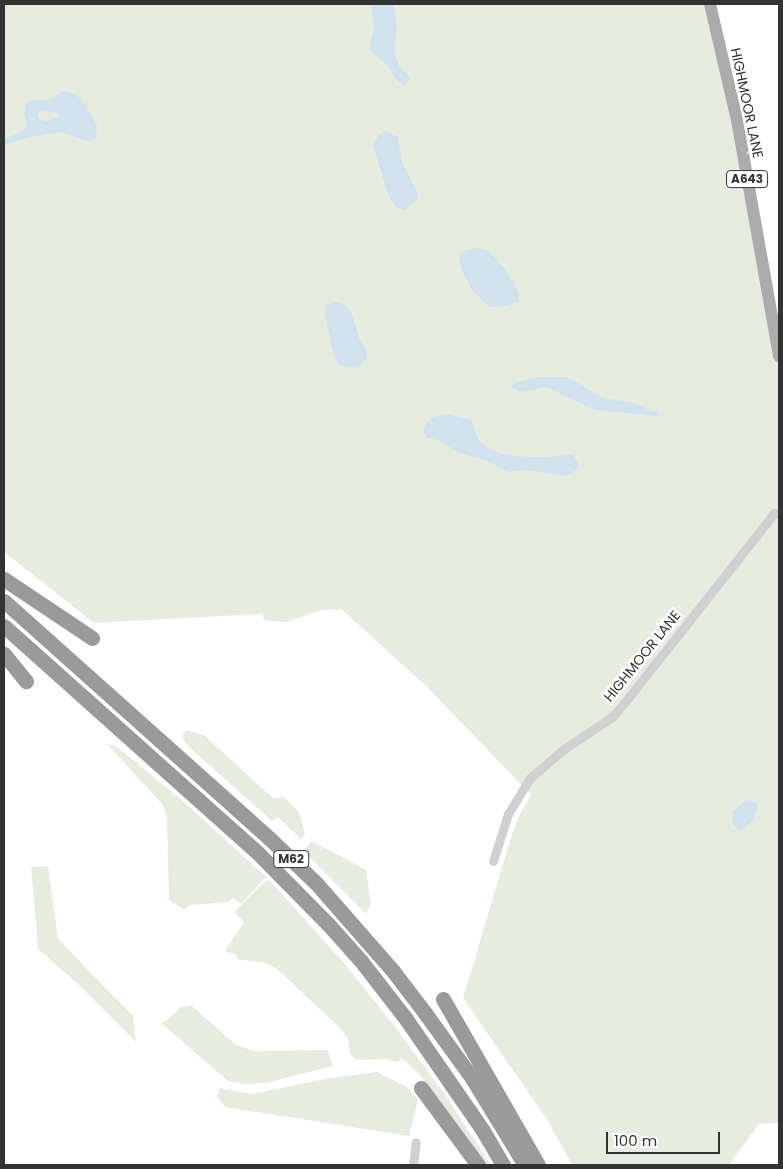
<!DOCTYPE html>
<style>
body{margin:0}
#map{position:relative;width:783px;height:1169px;overflow:hidden;background:#fff;font-family:Poppins,sans-serif}
div>[style]{position:absolute}
[style*='--x']{left:calc(var(--x)*1px);top:calc(var(--y)*1px);width:calc(var(--w)*1px);rotate:calc(var(--a)*1deg)}
.green>*{inset:0;background:#e6ecdf}
.water>*{inset:0;background:#cfe2ee}
.minor>*{height:9px;margin:-4.5px;padding:0 4.5px;transform-origin:4.5px;border-radius:4.5px;background:#d0d0d0}
.primary>*{height:12px;margin:-6px;padding:0 6px;transform-origin:6px;border-radius:6px;background:#ababab}
.motorway>*{height:15px;margin:-7.5px;padding:0 7.5px;transform-origin:7.5px;border-radius:7.5px;background:#9a9a9a}
span{translate:-50% -50%;white-space:nowrap;text-align:center;line-height:1.15;-webkit-text-stroke:5px #fff;paint-order:stroke}
.shield-label span{padding:1px 4px;background:#fff;border:1px solid;border-radius:4px;-webkit-text-stroke-width:0}
.shield-label{font-size:12px;color:#333;font-weight:700}
.street-label{font-size:14px;color:#333}
.frame{position:absolute;inset:0;border:5px solid #333;pointer-events:none}
.scale{position:absolute;left:606px;top:1132px;width:114px;height:22px;box-sizing:border-box;border:2px solid #333;border-top:0;padding-left:6px;font-size:15px;line-height:18px;white-space:nowrap;color:#333;-webkit-text-stroke:4px #fff;paint-order:stroke}
</style>
<div id="map">
<div class="green">
<div style="clip-path:polygon(4px 4px,710px 4px,779px 356px,779px 1123px,759px 1124px,729px 1165px,572px 1165px,548px 1121px,463px 998px,511px 837px,519px 816px,531px 795px,428px 688px,341px 609px,321px 610px,288px 622px,265px 621px,262px 614px,94px 623px,4px 552px)"></div>
<div style="clip-path:polygon(186px 730px,204px 735px,273px 798px,284px 797px,299px 812px,305px 833px,301px 839px,278px 817px,272px 821px,189px 747px,182px 737px)"></div>
<div style="clip-path:polygon(107px 744px,116px 746px,185px 803px,266px 877px,241px 904px,233px 898px,228px 902px,190px 905px,184px 910px,169px 900px,167px 818px,163px 805px)"></div>
<div style="clip-path:polygon(312px 841px,366px 870px,371px 904px,366px 914px,303px 851px)"></div>
<div style="clip-path:polygon(48px 866px,58px 939px,133px 1016px,136px 1042px,77px 983px,38px 949px,31px 867px)"></div>
<div style="clip-path:polygon(266px 880px,271px 882px,344px 963px,393px 1024px,444px 1093px,491px 1165px,483px 1165px,436px 1101px,421px 1076px,401px 1057px,400px 1061px,396px 1062px,386px 1059px,355px 1060px,350px 1053px,348px 1039px,342px 1030px,277px 969px,266px 963px,236px 959px,237px 955px,225px 951px,244px 922px,234px 912px)"></div>
<div style="clip-path:polygon(191px 1005px,236px 1045px,254px 1051px,328px 1050px,333px 1066px,266px 1083px,244px 1084px,228px 1081px,161px 1023px,166px 1021px,181px 1007px)"></div>
<div style="clip-path:polygon(377px 1072px,407px 1087px,418px 1100px,409px 1136px,225px 1107px,217px 1096px,220px 1088px,252px 1094px,330px 1078px)"></div>
</div>
<div class="water">
<div style="clip-path:polygon(371px 4px,393px 4px,397px 26px,394px 52px,399px 66px,410px 78px,404px 85px,398px 82px,387px 65px,369px 50px,374px 29px)"></div>
<div style="clip-path:polygon(evenodd,63px 91px,75px 94px,80px 98px,97px 125px,96px 138px,89px 142px,62px 132px,31px 137px,4px 145px,4px 138px,18px 134px,25px 129px,27px 124px,24px 113px,26px 104px,30px 100px,48px 100px,63px 91px,42px 110px,57px 113px,59px 116px,49px 121px,44px 121px,38px 117px,38px 113px,42px 110px)"></div>
<div style="clip-path:polygon(385px 131px,398px 137px,402px 163px,417px 192px,418px 199px,404px 210px,396px 207px,388px 194px,373px 145px,379px 134px)"></div>
<div style="clip-path:polygon(476px 248px,487px 250px,504px 268px,518px 291px,519px 301px,505px 306px,489px 307px,473px 291px,462px 271px,459px 258px,461px 252px)"></div>
<div style="clip-path:polygon(334px 301px,344px 304px,352px 314px,359px 338px,367px 352px,367px 357px,358px 368px,339px 365px,333px 353px,325px 313px,326px 307px)"></div>
<div style="clip-path:polygon(540px 377px,564px 377px,573px 380px,603px 398px,635px 403px,651px 411px,657px 411px,659px 413px,659px 416px,595px 410px,546px 387px,521px 392px,513px 388px,512px 385px,518px 382px)"></div>
<div style="clip-path:polygon(446px 414px,471px 420px,479px 441px,490px 449px,505px 455px,528px 457px,548px 457px,569px 454px,574px 456px,579px 466px,576px 470px,566px 476px,524px 470px,509px 472px,485px 460px,458px 452px,438px 440px,427px 438px,423px 432px,427px 422px,436px 416px)"></div>
<div style="clip-path:polygon(746px 800px,756px 802px,758px 808px,753px 820px,741px 831px,733px 825px,732px 812px)"></div>
</div>
<div class="minor">
<div style="--x:493;--y:861;--w:49;--a:-72.3"></div>
<div style="--x:508;--y:814;--w:42;--a:-58.6"></div>
<div style="--x:530;--y:778;--w:45;--a:-40.5"></div>
<div style="--x:564;--y:749;--w:58;--a:-33.7"></div>
<div style="--x:612;--y:717;--w:20;--a:-49"></div>
<div style="--x:625;--y:702;--w:241;--a:-51.7"></div>
<div style="--x:774;--y:513;--w:5;--a:0"></div>
<div style="--x:413;--y:1165;--w:23;--a:-83"></div>
</div>
<div class="primary">
<div style="--x:710;--y:4;--w:119;--a:76.9"></div>
<div style="--x:737;--y:120;--w:240;--a:79.9"></div>
</div>
<div class="motorway">
<div style="--x:4;--y:579;--w:106;--a:33.8"></div>
<div style="--x:4;--y:601;--w:356;--a:41.8"></div>
<div style="--x:269;--y:838;--w:65;--a:43.8"></div>
<div style="--x:316;--y:883;--w:117;--a:48.8"></div>
<div style="--x:393;--y:971;--w:53;--a:52.7"></div>
<div style="--x:425;--y:1013;--w:80;--a:54.1"></div>
<div style="--x:472;--y:1078;--w:102;--a:58.7"></div>
<div style="--x:4;--y:626;--w:339;--a:41.8"></div>
<div style="--x:257;--y:852;--w:101;--a:45.4"></div>
<div style="--x:328;--y:924;--w:50;--a:48.3"></div>
<div style="--x:361;--y:961;--w:73;--a:52.2"></div>
<div style="--x:406;--y:1019;--w:134;--a:55.4"></div>
<div style="--x:482;--y:1129;--w:42;--a:59.7"></div>
<div style="--x:4;--y:654;--w:35;--a:51"></div>
<div style="--x:443;--y:999;--w:191;--a:60.2"></div>
<div style="--x:421;--y:1088;--w:96;--a:53.5"></div>
</div>
<div class="shield-label">
<span style="left:747px;top:179px">A643</span>
<span style="left:291px;top:859px">M62</span>
</div>
<div class="street-label">
<span style="left:747px;top:103px;rotate:78deg">HIGHMOOR LANE</span>
<span style="left:642px;top:656px;rotate:-51deg">HIGHMOOR LANE</span>
</div>
<div class="frame"></div>
<div class="scale">100 m</div>
</div>
